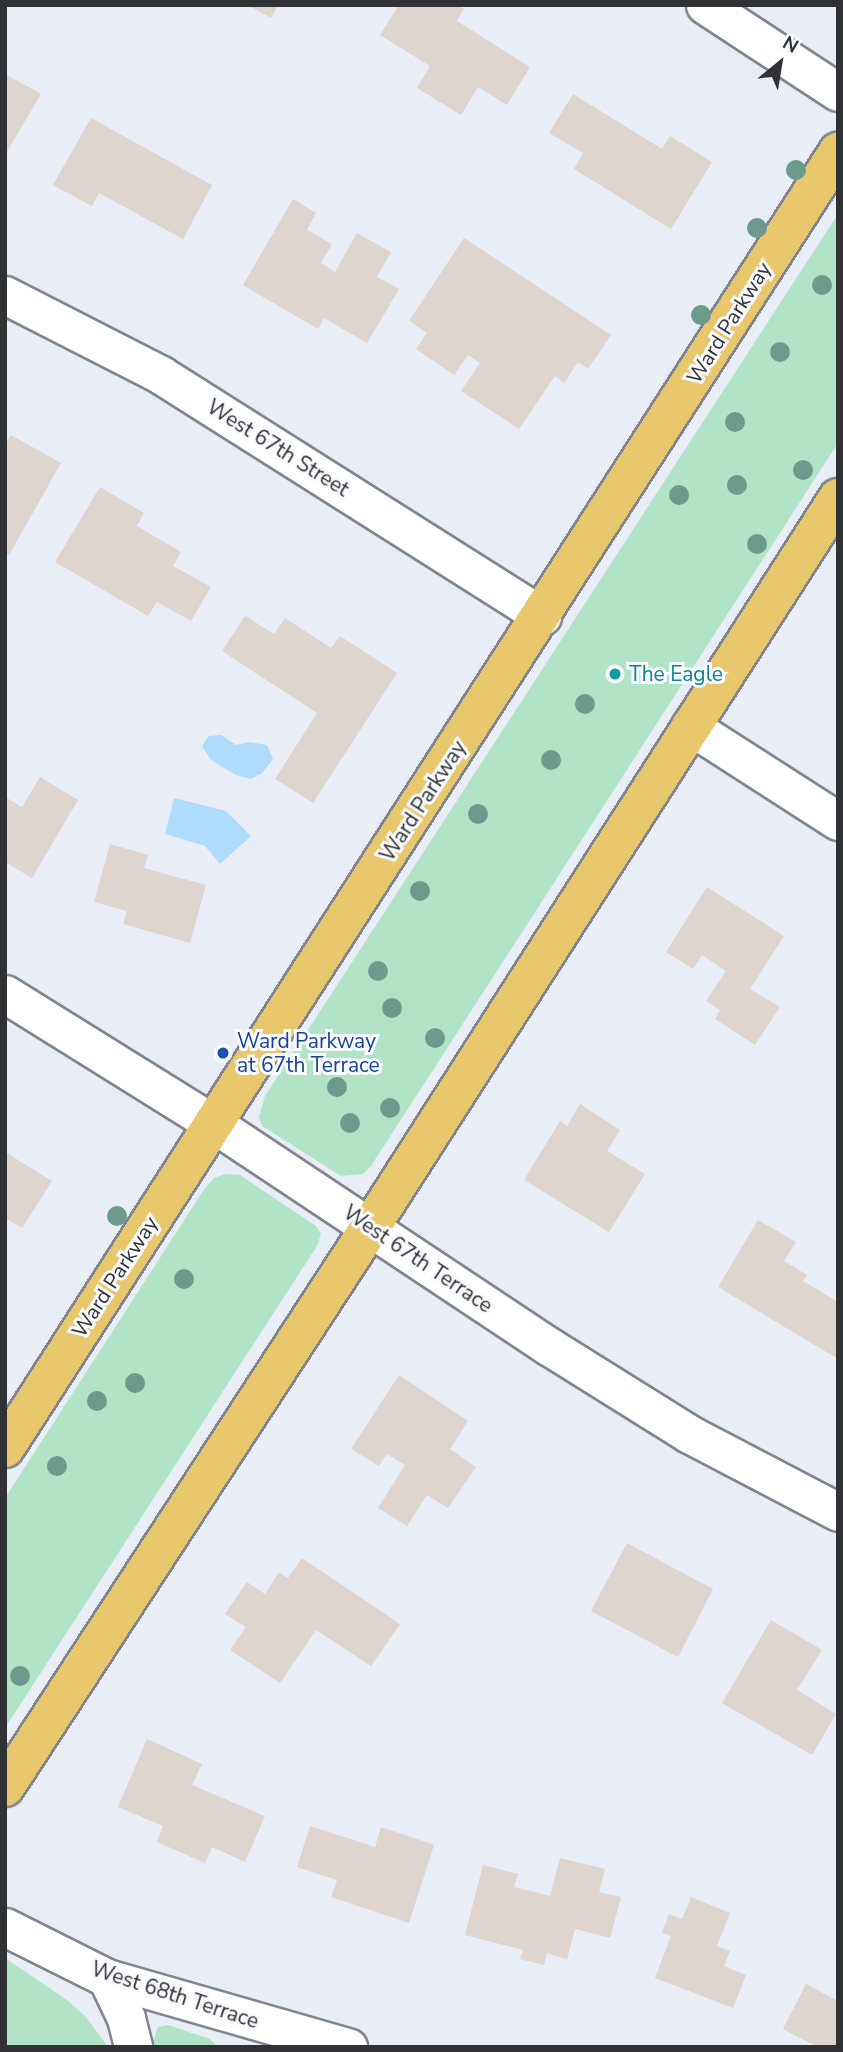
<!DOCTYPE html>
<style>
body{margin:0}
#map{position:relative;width:843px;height:2052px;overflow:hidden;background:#e8edf6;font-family:"Nunito Sans",sans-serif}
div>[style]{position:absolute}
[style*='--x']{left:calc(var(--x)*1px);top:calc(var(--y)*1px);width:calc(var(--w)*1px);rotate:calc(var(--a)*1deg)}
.green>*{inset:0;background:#b1e4c7}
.water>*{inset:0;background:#afdcfc}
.building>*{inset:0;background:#ddd5ce}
.roads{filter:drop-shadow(2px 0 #81858d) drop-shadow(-2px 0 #81858d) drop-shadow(0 2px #81858d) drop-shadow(0 -2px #81858d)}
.street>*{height:37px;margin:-18.5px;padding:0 18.5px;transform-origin:18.5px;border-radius:18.5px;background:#fff}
.primary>*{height:38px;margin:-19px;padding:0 19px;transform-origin:19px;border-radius:19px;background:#e9c76d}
.trees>*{width:20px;height:20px;margin:-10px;border-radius:50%;background:#6c9b8e}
.dots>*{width:19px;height:19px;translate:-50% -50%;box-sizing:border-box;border:4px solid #f8fafe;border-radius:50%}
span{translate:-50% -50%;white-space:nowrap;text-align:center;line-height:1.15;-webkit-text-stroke:6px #f8fafe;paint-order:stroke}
.street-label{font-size:21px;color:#2f3134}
.culture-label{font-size:21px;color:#0d838f}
.left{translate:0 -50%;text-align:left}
.transit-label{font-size:21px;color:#164399}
.frame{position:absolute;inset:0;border:7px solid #2f3134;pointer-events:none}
.north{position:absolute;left:745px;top:28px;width:70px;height:70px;-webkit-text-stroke:5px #f8fafe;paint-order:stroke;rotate:30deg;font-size:19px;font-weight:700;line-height:28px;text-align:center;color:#2f3134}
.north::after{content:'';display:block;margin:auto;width:24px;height:32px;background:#2f3134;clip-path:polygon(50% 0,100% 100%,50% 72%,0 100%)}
</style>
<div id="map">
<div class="green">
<div style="clip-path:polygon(838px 214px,838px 443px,371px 1166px,363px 1174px,341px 1176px,262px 1126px,259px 1117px,265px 1096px)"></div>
<div style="clip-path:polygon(225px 1174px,240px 1175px,316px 1226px,321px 1234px,317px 1246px,5px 1728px,5px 1498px,203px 1191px,214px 1178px)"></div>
<div style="clip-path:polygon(5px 1958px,67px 2000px,86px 2017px,108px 2047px,5px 2047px)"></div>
<div style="clip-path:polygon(168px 2025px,210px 2039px,218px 2047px,151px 2047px,158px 2027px)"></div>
</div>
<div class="water">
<div style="clip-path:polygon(221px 735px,236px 745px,249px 742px,267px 745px,273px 759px,262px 773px,251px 779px,236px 775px,211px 760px,202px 746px,209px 736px)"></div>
<div style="clip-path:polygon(174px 798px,226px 811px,251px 836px,220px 864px,205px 846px,165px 834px)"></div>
</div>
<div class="building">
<div style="clip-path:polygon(248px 5px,278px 5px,271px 18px)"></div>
<div style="clip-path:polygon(399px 5px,458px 5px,464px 9px,457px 21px,530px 67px,507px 105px,478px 87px,461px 115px,417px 88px,430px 66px,380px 35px)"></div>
<div style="clip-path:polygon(5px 74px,41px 94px,5px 155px)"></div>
<div style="clip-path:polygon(573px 94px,662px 149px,670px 136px,712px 162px,671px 229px,574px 169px,583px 153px,549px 133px)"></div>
<div style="clip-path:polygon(91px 118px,212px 185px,183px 239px,99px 193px,92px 206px,53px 185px)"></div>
<div style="clip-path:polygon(293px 199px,316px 213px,307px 230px,332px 244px,321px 263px,335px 272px,357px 233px,391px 252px,377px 277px,399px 289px,367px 343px,324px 318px,318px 329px,243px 285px)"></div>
<div style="clip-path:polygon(464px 238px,611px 335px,588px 369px,578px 362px,564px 383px,555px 376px,519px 429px,461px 391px,480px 363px,468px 355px,454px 375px,416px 349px,427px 333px,409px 321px)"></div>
<div style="clip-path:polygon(11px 435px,61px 463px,9px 555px,5px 553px,5px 444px)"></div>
<div style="clip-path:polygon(100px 487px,144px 513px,137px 526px,181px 552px,173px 566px,211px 587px,191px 621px,157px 602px,148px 616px,55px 562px)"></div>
<div style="clip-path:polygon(245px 616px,274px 634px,285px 618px,331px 648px,340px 636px,397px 673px,313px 803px,275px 779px,317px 713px,222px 651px)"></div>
<div style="clip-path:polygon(40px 777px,78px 800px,32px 878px,5px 862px,5px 797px,22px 807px)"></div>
<div style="clip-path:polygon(110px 844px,148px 855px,144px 868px,206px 885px,190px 943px,123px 924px,127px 911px,94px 902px)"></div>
<div style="clip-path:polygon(707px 887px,784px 936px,750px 989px,780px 1007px,755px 1045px,715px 1019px,720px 1010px,706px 1001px,726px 971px,702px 955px,693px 969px,666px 952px)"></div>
<div style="clip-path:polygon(580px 1104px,620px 1130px,607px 1151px,645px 1174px,609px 1232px,524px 1180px,560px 1121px,567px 1126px)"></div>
<div style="clip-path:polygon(5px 1152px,52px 1181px,22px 1228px,5px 1218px)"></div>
<div style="clip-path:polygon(758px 1220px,796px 1242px,784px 1261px,807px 1275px,803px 1281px,838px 1302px,838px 1359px,718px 1287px)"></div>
<div style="clip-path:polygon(399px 1375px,468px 1421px,450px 1449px,476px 1467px,448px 1508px,427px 1495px,407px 1526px,378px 1508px,405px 1465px,387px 1454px,379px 1466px,351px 1449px)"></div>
<div style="clip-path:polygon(627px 1543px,713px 1589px,678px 1657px,591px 1611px)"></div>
<div style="clip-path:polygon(302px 1558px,400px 1624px,371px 1666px,316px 1630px,280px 1683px,230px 1650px,246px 1627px,225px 1614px,247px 1582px,265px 1594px,279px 1572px,288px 1578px)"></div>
<div style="clip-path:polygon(771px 1620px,822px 1650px,797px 1690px,836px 1714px,812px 1755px,722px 1703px)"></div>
<div style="clip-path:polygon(147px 1739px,202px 1764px,192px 1785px,265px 1816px,245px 1862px,212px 1847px,205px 1863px,157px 1842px,163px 1826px,118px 1807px)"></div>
<div style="clip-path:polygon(310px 1826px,375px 1847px,381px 1827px,434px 1845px,409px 1923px,331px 1897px,337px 1880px,297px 1867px)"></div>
<div style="clip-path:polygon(560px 1858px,605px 1869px,599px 1892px,621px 1897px,610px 1938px,575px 1929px,567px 1959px,547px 1953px,544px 1965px,520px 1959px,523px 1950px,465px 1935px,483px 1865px,518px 1874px,514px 1887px,550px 1896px)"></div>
<div style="clip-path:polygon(691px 1897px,730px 1913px,717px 1946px,730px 1951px,724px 1966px,746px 1975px,733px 2008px,655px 1978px,671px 1936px,662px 1933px,669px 1914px,682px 1919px)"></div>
<div style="clip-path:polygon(806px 1984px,838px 2001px,838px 2047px,818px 2047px,783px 2029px)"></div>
</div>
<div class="roads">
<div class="street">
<div style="--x:705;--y:5;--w:159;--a:33.2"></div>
<div style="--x:5;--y:295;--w:175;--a:27.1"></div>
<div style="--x:161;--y:375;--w:451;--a:32.3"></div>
<div style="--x:690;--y:726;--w:176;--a:32.7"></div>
<div style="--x:5;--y:994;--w:246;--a:31.9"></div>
<div style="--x:214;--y:1124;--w:403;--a:33.6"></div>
<div style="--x:550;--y:1347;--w:164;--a:32"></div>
<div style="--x:689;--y:1434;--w:168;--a:27.6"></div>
<div style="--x:5;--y:1927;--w:114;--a:26.6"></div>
<div style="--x:107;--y:1978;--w:251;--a:16"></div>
<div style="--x:107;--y:1978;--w:44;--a:64.6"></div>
<div style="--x:126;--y:2018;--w:30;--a:76"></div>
</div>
<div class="primary">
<div style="--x:5;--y:1448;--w:1541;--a:-57.27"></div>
<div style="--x:5;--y:1787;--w:670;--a:-56.88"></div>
<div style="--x:371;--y:1226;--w:865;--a:-57.32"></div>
</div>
</div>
<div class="trees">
<div style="left:796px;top:170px"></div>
<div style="left:757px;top:228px"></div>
<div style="left:822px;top:285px"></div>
<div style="left:701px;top:315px"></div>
<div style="left:780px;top:352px"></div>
<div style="left:735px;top:422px"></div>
<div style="left:803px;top:470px"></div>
<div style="left:737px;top:485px"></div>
<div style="left:679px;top:495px"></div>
<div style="left:757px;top:544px"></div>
<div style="left:585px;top:704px"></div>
<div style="left:551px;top:760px"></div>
<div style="left:478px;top:814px"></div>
<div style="left:420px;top:891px"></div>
<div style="left:378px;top:971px"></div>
<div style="left:392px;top:1008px"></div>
<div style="left:435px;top:1038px"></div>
<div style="left:337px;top:1087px"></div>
<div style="left:390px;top:1108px"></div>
<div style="left:350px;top:1123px"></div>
<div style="left:117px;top:1216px"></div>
<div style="left:184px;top:1279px"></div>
<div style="left:135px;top:1383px"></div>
<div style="left:97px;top:1401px"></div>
<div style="left:57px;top:1466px"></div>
<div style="left:20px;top:1676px"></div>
</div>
<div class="dots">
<div style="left:615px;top:674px;background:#0f9aa8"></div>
<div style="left:223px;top:1053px;background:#1a4fb4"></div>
</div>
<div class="street-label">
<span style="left:729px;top:323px;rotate:-58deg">Ward Parkway</span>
<span style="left:278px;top:448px;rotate:32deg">West 67th Street</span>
<span style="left:423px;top:801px;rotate:-57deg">Ward Parkway</span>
<span style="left:418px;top:1259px;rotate:34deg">West 67th Terrace</span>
<span style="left:115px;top:1277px;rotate:-57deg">Ward Parkway</span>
<span style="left:175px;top:1995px;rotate:18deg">West 68th Terrace</span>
</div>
<div class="culture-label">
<span class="left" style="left:629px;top:674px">The Eagle</span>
</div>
<div class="transit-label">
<span class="left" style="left:237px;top:1053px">Ward Parkway<br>at 67th Terrace</span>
</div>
<div class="frame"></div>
<div class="north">N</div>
</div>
